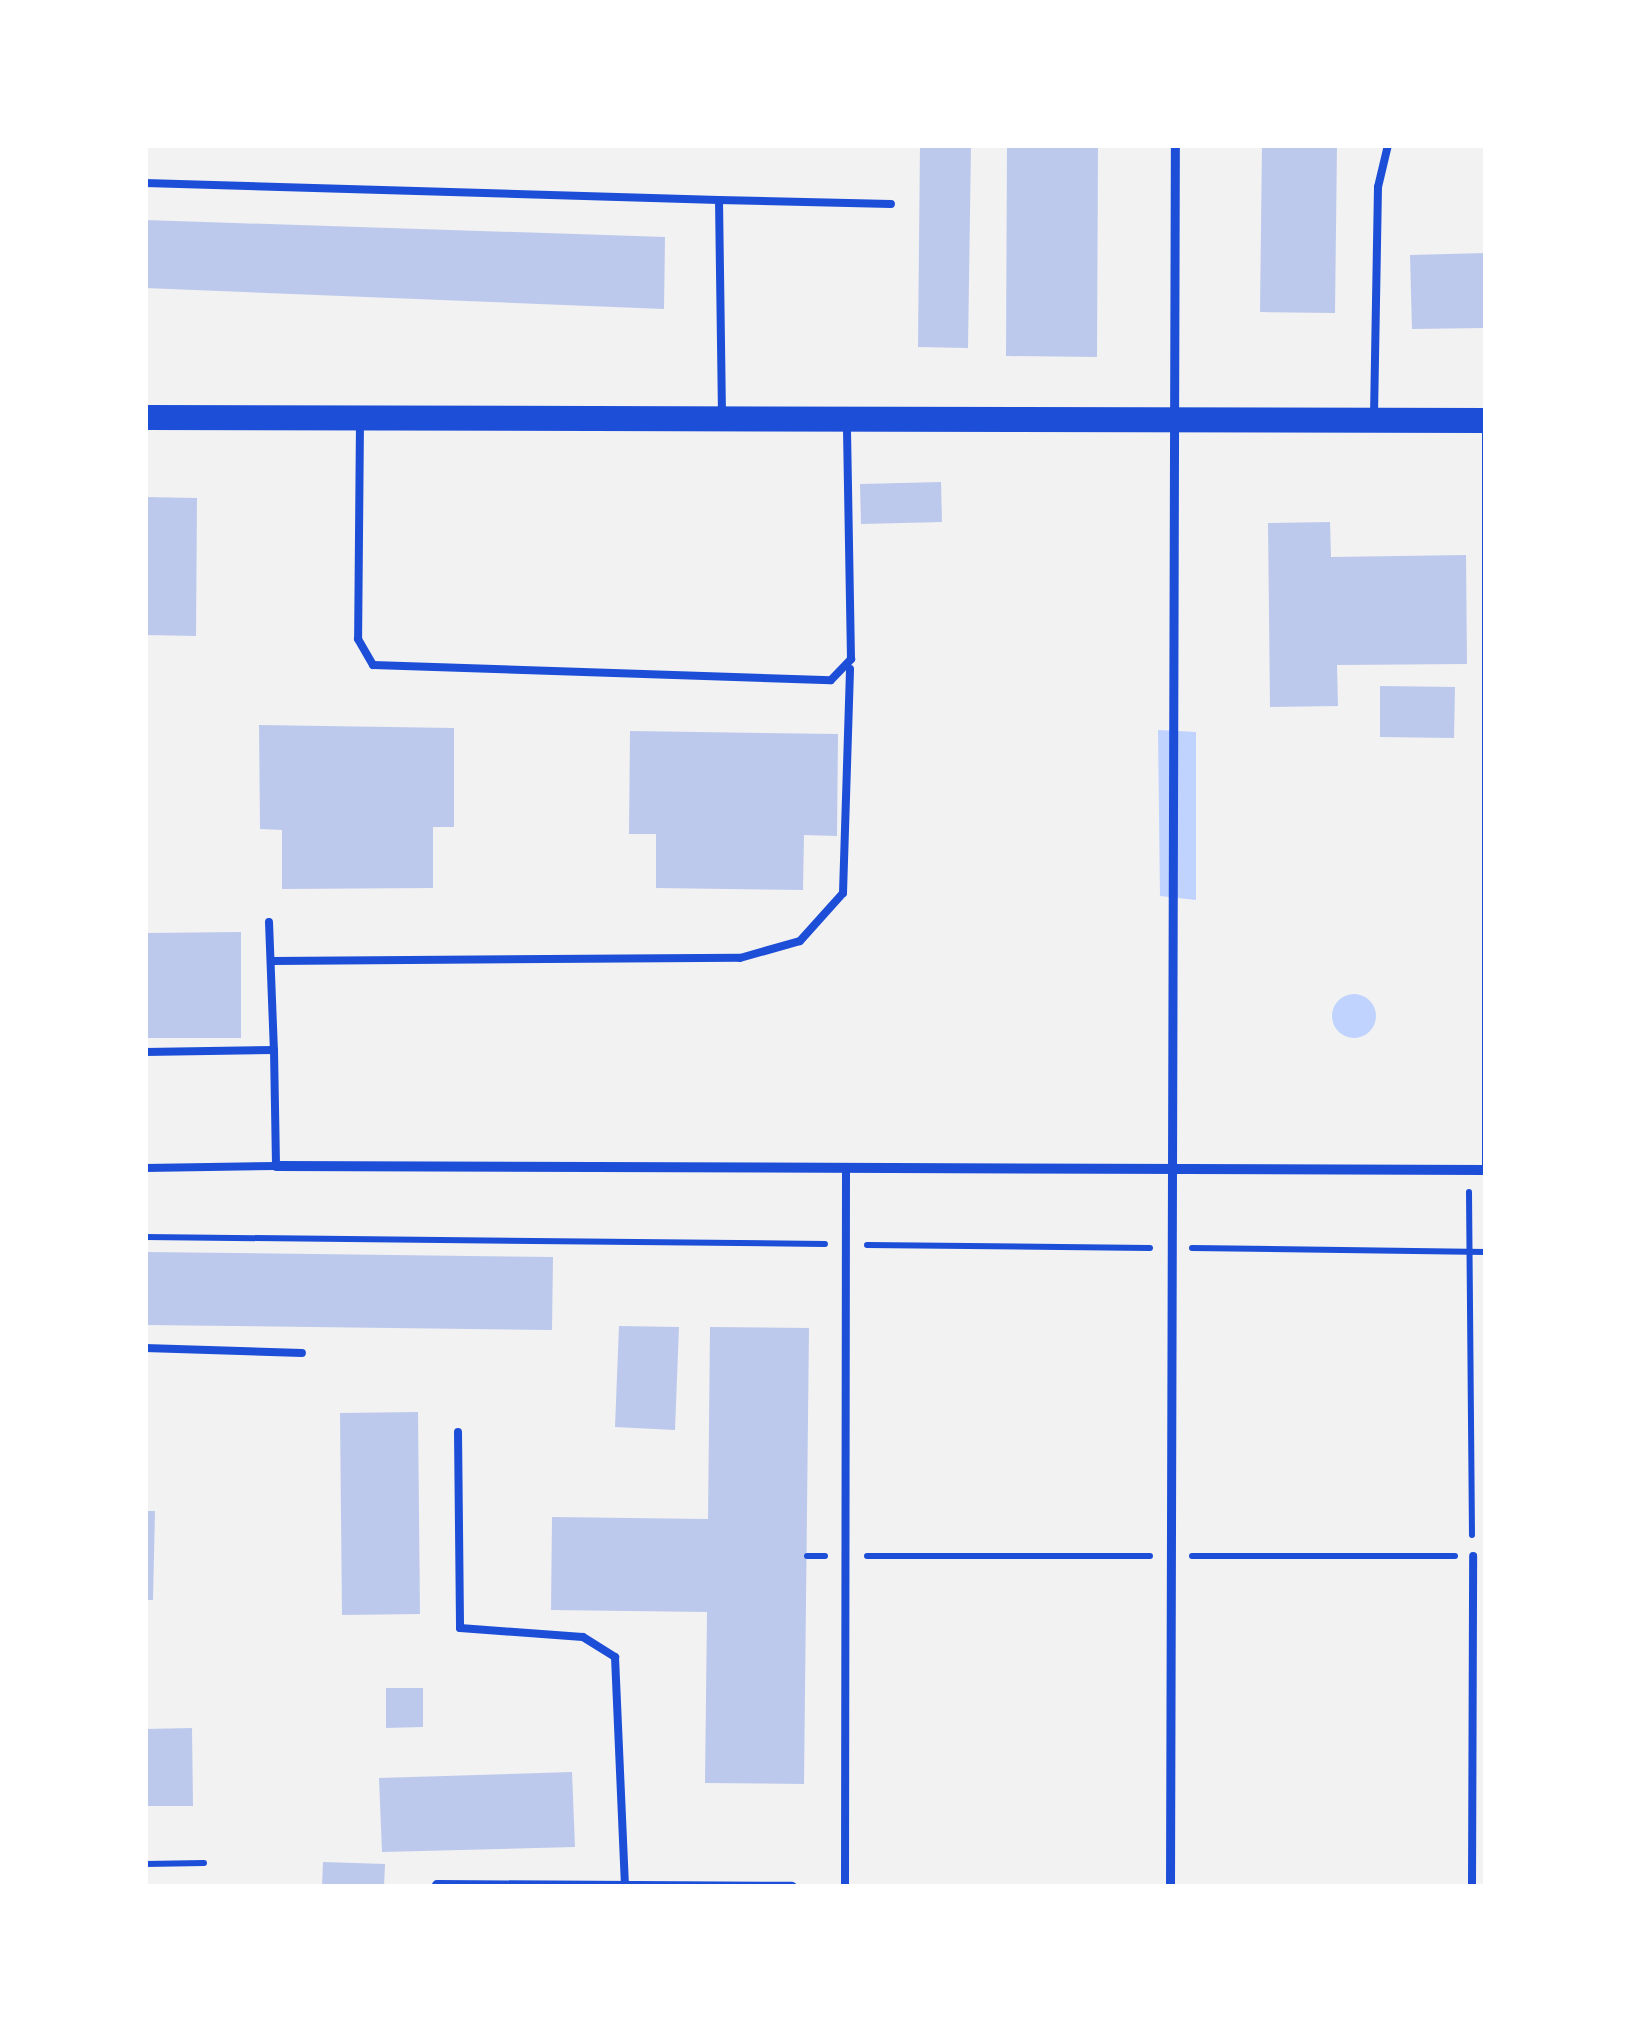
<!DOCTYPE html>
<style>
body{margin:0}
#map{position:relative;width:1631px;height:2032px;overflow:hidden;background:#f2f2f2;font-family:Spectral,serif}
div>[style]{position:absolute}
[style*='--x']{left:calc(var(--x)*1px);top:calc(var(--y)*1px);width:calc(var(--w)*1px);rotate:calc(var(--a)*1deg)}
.water>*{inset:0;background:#bfd3fe}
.round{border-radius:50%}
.building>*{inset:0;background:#bdc9ec}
.path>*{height:6px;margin:-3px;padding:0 3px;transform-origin:3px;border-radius:3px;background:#1d4ed8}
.service>*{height:8px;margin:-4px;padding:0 4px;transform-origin:4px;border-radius:4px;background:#1d4ed8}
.pedestrian>*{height:9px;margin:-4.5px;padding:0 4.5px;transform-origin:4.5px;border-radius:4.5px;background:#1d4ed8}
.minor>*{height:10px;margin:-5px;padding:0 5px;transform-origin:5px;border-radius:5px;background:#1d4ed8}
.primary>*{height:25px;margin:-12.5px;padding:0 12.5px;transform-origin:12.5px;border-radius:12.5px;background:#1d4ed8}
span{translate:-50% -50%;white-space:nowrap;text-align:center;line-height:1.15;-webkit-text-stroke:10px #fff;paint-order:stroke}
.frame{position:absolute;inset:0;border:148px solid #fff;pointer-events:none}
</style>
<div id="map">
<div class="water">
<div style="clip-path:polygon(1158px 730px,1196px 732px,1196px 900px,1160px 896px)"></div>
<div class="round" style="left:1332px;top:994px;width:44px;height:44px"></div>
</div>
<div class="building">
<div style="clip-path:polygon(920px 145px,971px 145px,968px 348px,918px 347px)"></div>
<div style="clip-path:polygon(1007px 145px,1098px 145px,1097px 357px,1006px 356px)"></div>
<div style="clip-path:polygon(1262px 145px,1337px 145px,1335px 313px,1260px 312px)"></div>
<div style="clip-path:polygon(145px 220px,665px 237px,664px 309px,145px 288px)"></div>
<div style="clip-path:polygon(1486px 253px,1486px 328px,1412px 329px,1410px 255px)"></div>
<div style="clip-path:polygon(941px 482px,942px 522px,861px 524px,860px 484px)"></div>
<div style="clip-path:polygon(145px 497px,197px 498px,196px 636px,145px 635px)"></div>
<div style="clip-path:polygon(1330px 522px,1331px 557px,1466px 555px,1467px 664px,1337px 665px,1338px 706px,1270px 707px,1268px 523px)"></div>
<div style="clip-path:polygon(1380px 686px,1455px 687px,1454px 738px,1380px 737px)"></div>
<div style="clip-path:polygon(259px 725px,454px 728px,454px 827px,433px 827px,433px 888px,282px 889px,282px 830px,260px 829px)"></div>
<div style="clip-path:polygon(630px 731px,838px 734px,837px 836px,804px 835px,803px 890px,656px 888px,656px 834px,629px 834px)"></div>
<div style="clip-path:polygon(241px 932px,241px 1038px,145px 1038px,145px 933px)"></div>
<div style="clip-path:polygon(145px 1252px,553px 1257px,552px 1330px,145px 1325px)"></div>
<div style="clip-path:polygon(619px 1326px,679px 1327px,675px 1430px,615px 1427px)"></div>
<div style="clip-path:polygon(710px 1327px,809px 1328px,804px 1784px,705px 1783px,707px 1612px,551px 1610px,552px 1517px,708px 1519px)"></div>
<div style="clip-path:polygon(418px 1412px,420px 1614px,342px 1615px,340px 1413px)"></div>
<div style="clip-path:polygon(145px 1511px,155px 1511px,153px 1600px,145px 1600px)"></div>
<div style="clip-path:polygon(386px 1688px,423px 1688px,423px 1727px,386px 1728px)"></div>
<div style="clip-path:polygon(192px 1728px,193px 1806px,145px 1806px,145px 1729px)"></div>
<div style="clip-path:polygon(572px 1772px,575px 1847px,382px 1852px,379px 1778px)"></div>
<div style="clip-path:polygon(323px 1862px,385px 1864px,384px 1887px,322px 1887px)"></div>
</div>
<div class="path">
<div style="--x:1469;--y:1192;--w:343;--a:89.5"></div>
<div style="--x:145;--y:1237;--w:680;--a:0.59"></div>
<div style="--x:867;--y:1245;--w:283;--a:0.6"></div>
<div style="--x:1192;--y:1248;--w:294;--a:0.8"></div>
<div style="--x:807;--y:1556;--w:18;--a:0"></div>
<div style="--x:867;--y:1556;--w:283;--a:0"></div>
<div style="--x:1192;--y:1556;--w:263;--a:0"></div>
<div style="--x:145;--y:1864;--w:59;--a:-1"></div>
</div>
<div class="service">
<div style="--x:145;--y:183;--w:574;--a:1.7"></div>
<div style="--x:719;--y:200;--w:211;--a:89.2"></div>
<div style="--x:719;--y:200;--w:172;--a:1.3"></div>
<div style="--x:1374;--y:416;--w:229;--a:-89"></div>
<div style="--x:1378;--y:187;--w:43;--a:-76.6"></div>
<div style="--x:360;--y:421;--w:218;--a:90.5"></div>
<div style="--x:358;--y:639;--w:30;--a:60"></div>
<div style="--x:373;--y:665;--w:458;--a:1.9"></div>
<div style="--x:831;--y:680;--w:29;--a:-46"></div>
<div style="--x:851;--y:659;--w:235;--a:-91"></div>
<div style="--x:269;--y:922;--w:128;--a:87.8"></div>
<div style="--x:272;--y:961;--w:468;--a:-0.4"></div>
<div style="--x:740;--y:958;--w:62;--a:-15.8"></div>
<div style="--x:800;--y:941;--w:64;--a:-48.1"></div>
<div style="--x:843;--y:893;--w:224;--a:-88.2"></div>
<div style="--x:145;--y:1052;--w:129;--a:-0.9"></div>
<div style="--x:274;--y:1050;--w:116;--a:89"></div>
<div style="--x:276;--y:1166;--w:131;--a:179.1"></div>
<div style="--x:1486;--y:1170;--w:746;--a:-90"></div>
<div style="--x:145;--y:1348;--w:157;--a:1.8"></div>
<div style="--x:458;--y:1432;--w:196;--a:89.4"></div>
<div style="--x:460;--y:1628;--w:123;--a:4.2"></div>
<div style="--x:583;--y:1637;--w:38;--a:32"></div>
<div style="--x:615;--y:1657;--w:228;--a:87.5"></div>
<div style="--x:845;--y:1887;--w:719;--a:-89.92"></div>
<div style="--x:1472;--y:1887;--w:331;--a:-89.8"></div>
</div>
<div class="pedestrian">
<div style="--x:1170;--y:1887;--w:1742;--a:-89.84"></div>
</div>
<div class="minor">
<div style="--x:276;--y:1166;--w:1210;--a:0.19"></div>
<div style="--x:437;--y:1885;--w:355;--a:0.3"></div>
</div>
<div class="primary">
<div style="--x:145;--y:417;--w:1341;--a:0.13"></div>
</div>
<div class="frame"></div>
</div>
